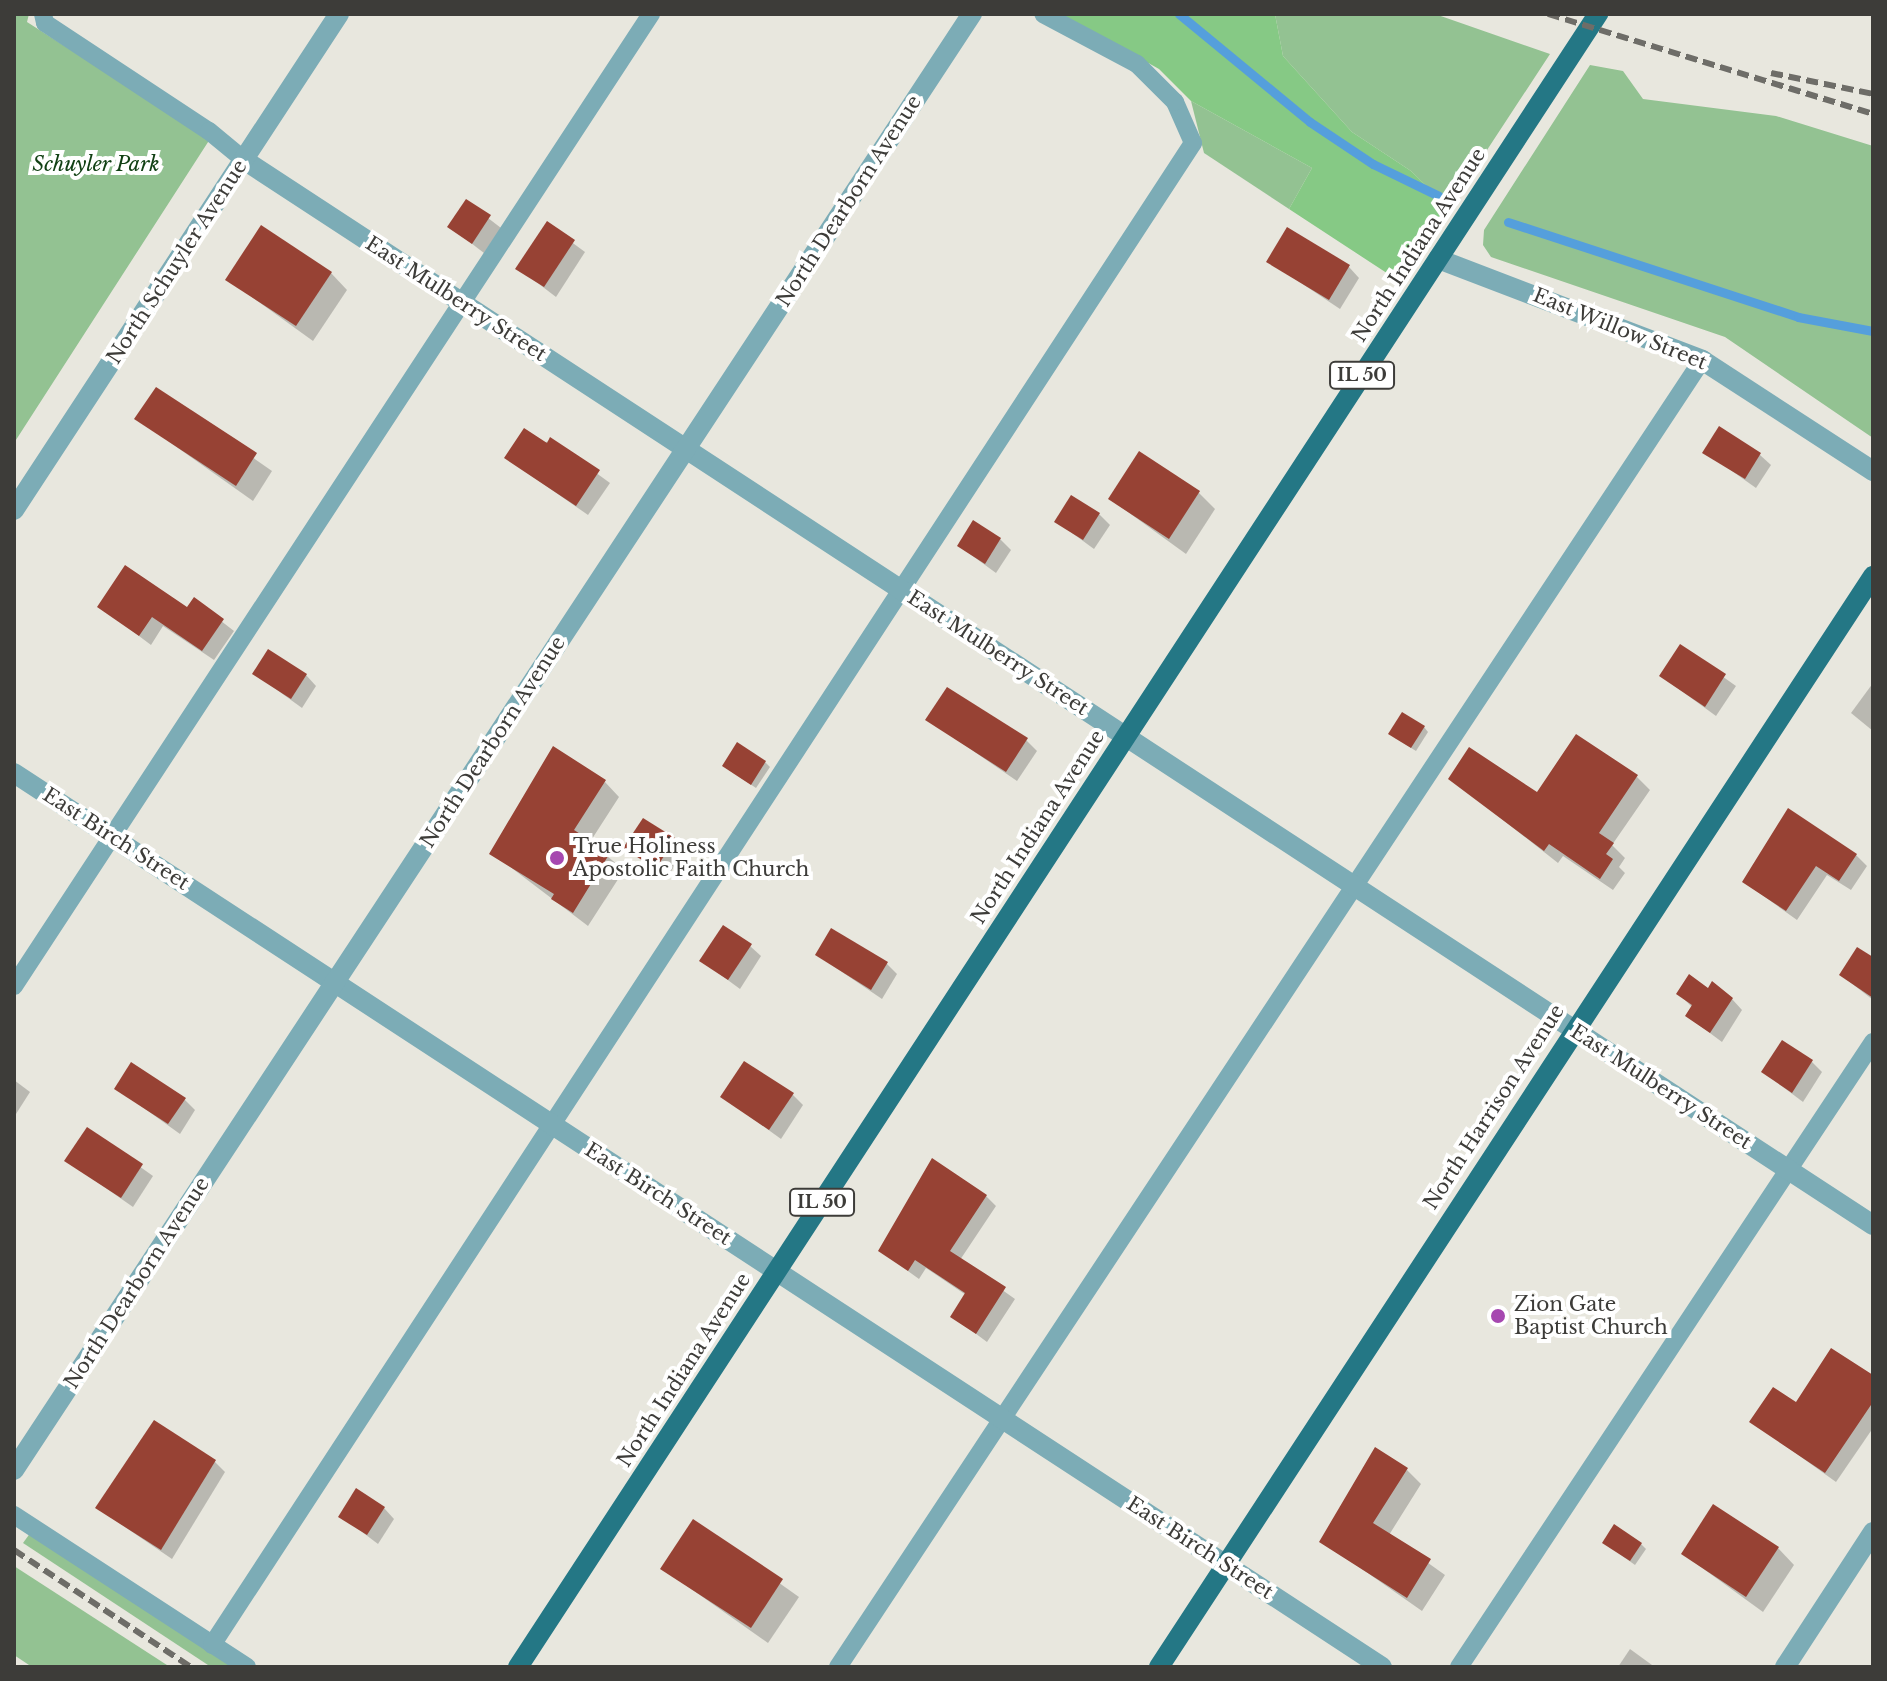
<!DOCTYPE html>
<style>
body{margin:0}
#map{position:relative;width:1887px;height:1681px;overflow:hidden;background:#e8e7de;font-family:"Libre Baskerville",serif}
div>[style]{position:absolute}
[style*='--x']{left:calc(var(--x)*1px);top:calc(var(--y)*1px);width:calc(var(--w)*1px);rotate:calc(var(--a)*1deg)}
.green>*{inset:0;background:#93c292}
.forest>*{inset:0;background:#86c985}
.shadow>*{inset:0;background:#0003}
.stream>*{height:9px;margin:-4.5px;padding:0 4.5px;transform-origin:4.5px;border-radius:4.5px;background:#559fdc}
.building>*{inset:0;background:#974234}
.service>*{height:18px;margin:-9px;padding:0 9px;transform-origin:9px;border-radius:9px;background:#7cacb6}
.minor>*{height:20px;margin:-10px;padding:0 10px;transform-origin:10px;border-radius:10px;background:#7cacb6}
.tertiary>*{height:20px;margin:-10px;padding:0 10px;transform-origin:10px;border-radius:10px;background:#7cacb6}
.primary>*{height:20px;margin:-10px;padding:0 10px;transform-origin:10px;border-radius:10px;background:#247785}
.rail>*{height:6px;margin-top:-3px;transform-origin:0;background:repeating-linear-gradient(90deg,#6e6d68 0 12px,transparent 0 18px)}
.dots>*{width:22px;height:22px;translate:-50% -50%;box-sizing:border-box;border:4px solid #fff;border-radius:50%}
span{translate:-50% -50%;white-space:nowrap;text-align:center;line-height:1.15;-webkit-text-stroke:8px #fff;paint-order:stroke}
.shield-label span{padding:2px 6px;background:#fff;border:2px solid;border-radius:6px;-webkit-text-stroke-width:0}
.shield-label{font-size:18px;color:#3d3c39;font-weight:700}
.park-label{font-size:20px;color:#114014;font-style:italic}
.street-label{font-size:20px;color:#3d3c39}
.poi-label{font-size:20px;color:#3d3c39}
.left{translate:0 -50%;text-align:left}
.frame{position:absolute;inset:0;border:16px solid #3d3c39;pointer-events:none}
</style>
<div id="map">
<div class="green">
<div style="clip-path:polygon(14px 14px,29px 14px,27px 22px,210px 139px,14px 443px)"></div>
<div style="clip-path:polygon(1275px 14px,1435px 14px,1550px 54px,1449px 208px,1411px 171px,1352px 132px,1283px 56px)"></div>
<div style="clip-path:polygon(1590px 65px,1623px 71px,1643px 99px,1776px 116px,1873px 146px,1873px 438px,1725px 337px,1491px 257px,1483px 245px,1484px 230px)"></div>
<div style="clip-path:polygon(1191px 101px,1312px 168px,1289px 209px,1204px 153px)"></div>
<div style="clip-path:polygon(31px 1532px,235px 1667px,211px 1667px,23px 1543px)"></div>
<div style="clip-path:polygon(14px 1566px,170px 1667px,32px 1667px,14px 1655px)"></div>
</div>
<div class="forest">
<div style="clip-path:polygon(1061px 14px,1275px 14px,1283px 56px,1352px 132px,1411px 171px,1449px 208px,1402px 283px,1289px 209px,1312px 168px,1191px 101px,1159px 69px)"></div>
</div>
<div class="shadow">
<div style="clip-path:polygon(466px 201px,501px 228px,484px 253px,450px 227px)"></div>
<div style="clip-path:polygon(547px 224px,585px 252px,556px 297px,518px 268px)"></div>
<div style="clip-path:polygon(1268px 261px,1349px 267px,1359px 278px,1340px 309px)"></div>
<div style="clip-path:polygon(331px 273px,347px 290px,313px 341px,227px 279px)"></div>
<div style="clip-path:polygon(156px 390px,272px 471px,253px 501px,137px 419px)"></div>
<div style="clip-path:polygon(551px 440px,610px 483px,588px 515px,506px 458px)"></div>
<div style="clip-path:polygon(1705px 452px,1760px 455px,1771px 465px,1756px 488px)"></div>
<div style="clip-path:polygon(1199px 493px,1215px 509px,1186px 554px,1110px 499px)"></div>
<div style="clip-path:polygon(1099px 514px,1110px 525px,1094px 549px,1057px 522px)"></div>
<div style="clip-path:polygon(1000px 539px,1011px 550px,996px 573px,959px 546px)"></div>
<div style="clip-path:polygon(194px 600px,234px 631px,214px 660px,163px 626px,151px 645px,99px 606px,187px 610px)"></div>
<div style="clip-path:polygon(1681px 647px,1736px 686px,1716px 716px,1661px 676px)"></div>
<div style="clip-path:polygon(255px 674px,306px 675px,316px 686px,302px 708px)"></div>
<div style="clip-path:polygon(1873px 683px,1873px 731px,1851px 713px)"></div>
<div style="clip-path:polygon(928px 720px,1026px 740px,1037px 751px,1017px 781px)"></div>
<div style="clip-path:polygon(1424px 727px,1428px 732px,1416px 751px,1395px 738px)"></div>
<div style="clip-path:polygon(765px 762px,770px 767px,756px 788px,729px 770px)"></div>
<div style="clip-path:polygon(1637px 777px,1650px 790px,1612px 845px,1625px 858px,1619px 867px,1625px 873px,1613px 890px,1563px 856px,1558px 863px,1451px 779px,1538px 795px)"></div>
<div style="clip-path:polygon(605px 782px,619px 797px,590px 842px,624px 870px,588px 926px,492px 853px)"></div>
<div style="clip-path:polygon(674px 840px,684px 850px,667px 878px,626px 848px)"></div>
<div style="clip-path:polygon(1856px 855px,1867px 866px,1851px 890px,1827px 875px,1797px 920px,1744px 882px)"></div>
<div style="clip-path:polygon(750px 946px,761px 956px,740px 989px,702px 961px)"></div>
<div style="clip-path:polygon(817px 955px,887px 964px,897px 974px,882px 999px)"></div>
<div style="clip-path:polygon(1873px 960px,1873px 1000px,1841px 975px)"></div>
<div style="clip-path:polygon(1709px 991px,1732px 999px,1742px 1010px,1722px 1042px,1687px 1016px,1693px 1008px,1679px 994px)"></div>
<div style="clip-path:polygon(1812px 1062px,1822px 1072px,1803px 1102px,1763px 1072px)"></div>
<div style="clip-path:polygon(14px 1080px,30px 1092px,16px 1114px,14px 1112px)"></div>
<div style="clip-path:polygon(116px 1088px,185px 1100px,195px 1110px,180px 1134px)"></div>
<div style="clip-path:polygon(792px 1094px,803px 1105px,781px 1139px,723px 1097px)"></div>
<div style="clip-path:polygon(87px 1129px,153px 1176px,133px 1207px,67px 1161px)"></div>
<div style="clip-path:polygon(986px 1196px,996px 1206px,960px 1260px,1015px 1299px,987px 1342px,952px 1316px,966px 1295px,926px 1268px,919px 1279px,880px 1251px)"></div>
<div style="clip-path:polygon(1873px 1378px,1873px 1428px,1836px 1482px,1752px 1422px)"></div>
<div style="clip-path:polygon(214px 1461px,225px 1472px,172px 1559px,97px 1508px)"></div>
<div style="clip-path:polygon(1407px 1470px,1421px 1484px,1389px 1535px,1445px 1575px,1422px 1611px,1322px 1541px)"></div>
<div style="clip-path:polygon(384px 1508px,394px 1519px,378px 1544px,341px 1516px)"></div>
<div style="clip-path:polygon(693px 1522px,799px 1597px,768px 1643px,663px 1569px)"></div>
<div style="clip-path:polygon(1604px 1543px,1641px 1544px,1646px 1549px,1635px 1565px)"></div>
<div style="clip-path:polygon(1778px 1548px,1794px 1565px,1763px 1612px,1683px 1554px)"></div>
<div style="clip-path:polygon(1630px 1649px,1652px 1665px,1654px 1667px,1618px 1667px)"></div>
</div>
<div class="stream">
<div style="--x:1179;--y:14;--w:170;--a:39.5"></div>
<div style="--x:1310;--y:122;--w:76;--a:33.7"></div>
<div style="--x:1373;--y:164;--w:73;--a:25.9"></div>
<div style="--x:1508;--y:222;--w:305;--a:18.1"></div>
<div style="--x:1798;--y:317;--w:76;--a:10.6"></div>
</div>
<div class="building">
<div style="clip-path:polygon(466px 199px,491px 215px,472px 244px,447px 227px)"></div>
<div style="clip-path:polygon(547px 221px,575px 240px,544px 287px,515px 269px)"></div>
<div style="clip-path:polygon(261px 225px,332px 272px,296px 326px,225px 280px)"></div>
<div style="clip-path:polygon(1287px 227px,1350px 265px,1329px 300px,1266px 262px)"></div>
<div style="clip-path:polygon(156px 387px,257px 453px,236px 486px,134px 419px)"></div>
<div style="clip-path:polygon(1719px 426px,1761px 453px,1745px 479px,1702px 453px)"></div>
<div style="clip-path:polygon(524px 428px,547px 443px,550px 437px,600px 470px,576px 506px,504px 458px)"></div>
<div style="clip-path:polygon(1139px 451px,1200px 491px,1169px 539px,1108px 499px)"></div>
<div style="clip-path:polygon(1071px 495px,1100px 513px,1083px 540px,1054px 522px)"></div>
<div style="clip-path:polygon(973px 520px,1001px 538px,985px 564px,957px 546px)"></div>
<div style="clip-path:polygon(125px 565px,187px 607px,194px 597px,224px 619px,202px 651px,152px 617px,139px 636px,97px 607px)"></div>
<div style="clip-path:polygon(1680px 644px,1726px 674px,1705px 707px,1659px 676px)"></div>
<div style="clip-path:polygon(268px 649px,307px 674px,291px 699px,252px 674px)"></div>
<div style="clip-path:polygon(947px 687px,1028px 738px,1006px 772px,925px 720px)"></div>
<div style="clip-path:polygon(1402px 712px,1425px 726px,1411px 748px,1388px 734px)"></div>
<div style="clip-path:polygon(1576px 734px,1638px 775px,1599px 833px,1614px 843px,1606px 854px,1613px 859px,1600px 879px,1549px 844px,1544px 851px,1448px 779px,1469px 747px,1537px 792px)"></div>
<div style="clip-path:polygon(737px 742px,766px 761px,751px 785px,722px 766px)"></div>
<div style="clip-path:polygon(553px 746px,606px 780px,574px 830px,610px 853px,573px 913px,551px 899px,554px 894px,489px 854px)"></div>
<div style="clip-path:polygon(1788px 808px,1857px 854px,1839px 881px,1816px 866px,1786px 911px,1742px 882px)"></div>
<div style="clip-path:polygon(643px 818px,675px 838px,656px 869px,623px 848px)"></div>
<div style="clip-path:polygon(723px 925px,752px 944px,728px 980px,699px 961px)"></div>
<div style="clip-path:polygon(831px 928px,888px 962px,871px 990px,815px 955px)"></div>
<div style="clip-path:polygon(1857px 947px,1873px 957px,1873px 998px,1839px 975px)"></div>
<div style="clip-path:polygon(1689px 974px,1708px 988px,1712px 981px,1733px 998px,1710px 1033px,1685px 1016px,1692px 1005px,1676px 994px)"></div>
<div style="clip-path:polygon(1782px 1040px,1813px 1060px,1792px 1093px,1761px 1072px)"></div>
<div style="clip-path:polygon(744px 1061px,794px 1093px,769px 1130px,720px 1097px)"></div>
<div style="clip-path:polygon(131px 1062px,186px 1098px,168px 1124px,114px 1089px)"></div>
<div style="clip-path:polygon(87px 1127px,143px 1164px,121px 1198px,64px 1161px)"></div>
<div style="clip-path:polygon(932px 1158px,987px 1195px,950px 1251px,1006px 1287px,976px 1334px,950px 1317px,965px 1293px,915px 1260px,908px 1271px,878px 1251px)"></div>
<div style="clip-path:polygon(1831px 1348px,1873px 1375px,1873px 1402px,1825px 1473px,1749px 1422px,1773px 1387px,1796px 1402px)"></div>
<div style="clip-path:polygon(154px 1420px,216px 1460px,161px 1550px,95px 1508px)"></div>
<div style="clip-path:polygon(1375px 1447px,1408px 1468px,1373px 1523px,1431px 1559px,1407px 1598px,1319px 1542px)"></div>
<div style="clip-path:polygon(356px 1488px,385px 1507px,367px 1535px,338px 1517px)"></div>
<div style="clip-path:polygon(1713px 1504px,1779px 1547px,1746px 1597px,1681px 1554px)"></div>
<div style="clip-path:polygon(693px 1519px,783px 1579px,751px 1628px,660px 1569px)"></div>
<div style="clip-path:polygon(1614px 1524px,1642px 1543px,1630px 1561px,1602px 1543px)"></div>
</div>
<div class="service">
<div style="--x:43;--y:14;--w:9;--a:77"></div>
<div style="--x:45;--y:23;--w:196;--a:33.4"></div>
<div style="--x:209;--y:131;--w:45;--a:39.6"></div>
<div style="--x:14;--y:986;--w:1162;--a:-56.76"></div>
<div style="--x:14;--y:1515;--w:278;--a:33.1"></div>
<div style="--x:212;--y:1645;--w:1794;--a:-56.85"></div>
<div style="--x:1193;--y:143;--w:45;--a:-113.7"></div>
<div style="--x:1175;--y:102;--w:54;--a:-135"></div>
<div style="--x:1137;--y:64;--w:106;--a:-152"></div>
<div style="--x:838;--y:1667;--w:1567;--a:-56.53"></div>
<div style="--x:1459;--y:1667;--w:750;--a:-56.48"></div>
</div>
<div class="minor">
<div style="--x:244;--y:160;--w:1946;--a:33.18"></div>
<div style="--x:1438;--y:259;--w:283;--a:20.9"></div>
<div style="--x:1702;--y:360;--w:204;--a:33"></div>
<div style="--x:14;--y:773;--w:1634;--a:33.16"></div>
<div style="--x:14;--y:1470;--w:1743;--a:-56.66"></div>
<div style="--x:1785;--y:1667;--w:161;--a:-56.9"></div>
</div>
<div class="tertiary">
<div style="--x:14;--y:510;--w:593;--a:-56.77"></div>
</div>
<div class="primary">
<div style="--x:518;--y:1667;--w:1975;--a:-56.84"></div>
<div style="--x:1159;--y:1667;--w:1304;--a:-56.8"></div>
</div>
<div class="rail">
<div style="--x:1548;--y:14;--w:340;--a:17.1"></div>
<div style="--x:1771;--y:73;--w:104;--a:11.6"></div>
<div style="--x:14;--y:1550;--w:212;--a:33.5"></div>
</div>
<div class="dots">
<div style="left:557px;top:858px;background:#a648b0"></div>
<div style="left:1498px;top:1316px;background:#a648b0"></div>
</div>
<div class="shield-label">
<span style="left:1362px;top:375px">IL 50</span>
<span style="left:822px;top:1202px">IL 50</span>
</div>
<div class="park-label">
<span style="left:96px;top:164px">Schuyler Park</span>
</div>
<div class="street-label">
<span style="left:849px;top:201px;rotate:-57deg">North Dearborn Avenue</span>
<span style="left:1419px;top:245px;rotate:-57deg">North Indiana Avenue</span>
<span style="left:177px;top:262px;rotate:-57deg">North Schuyler Avenue</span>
<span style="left:456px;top:299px;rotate:33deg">East Mulberry Street</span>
<span style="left:1620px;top:329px;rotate:22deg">East Willow Street</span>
<span style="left:998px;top:653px;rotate:33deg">East Mulberry Street</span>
<span style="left:493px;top:742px;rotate:-57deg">North Dearborn Avenue</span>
<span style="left:1038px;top:827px;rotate:-57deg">North Indiana Avenue</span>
<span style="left:116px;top:839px;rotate:33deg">East Birch Street</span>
<span style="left:1661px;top:1087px;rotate:33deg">East Mulberry Street</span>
<span style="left:1494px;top:1107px;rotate:-57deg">North Harrison Avenue</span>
<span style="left:658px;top:1194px;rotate:33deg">East Birch Street</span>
<span style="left:137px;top:1283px;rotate:-57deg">North Dearborn Avenue</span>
<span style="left:684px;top:1370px;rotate:-57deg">North Indiana Avenue</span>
<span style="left:1200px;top:1548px;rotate:33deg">East Birch Street</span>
</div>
<div class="poi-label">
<span class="left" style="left:573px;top:858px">True Holiness<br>Apostolic Faith Church</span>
<span class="left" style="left:1514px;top:1316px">Zion Gate<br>Baptist Church</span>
</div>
<div class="frame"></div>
</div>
